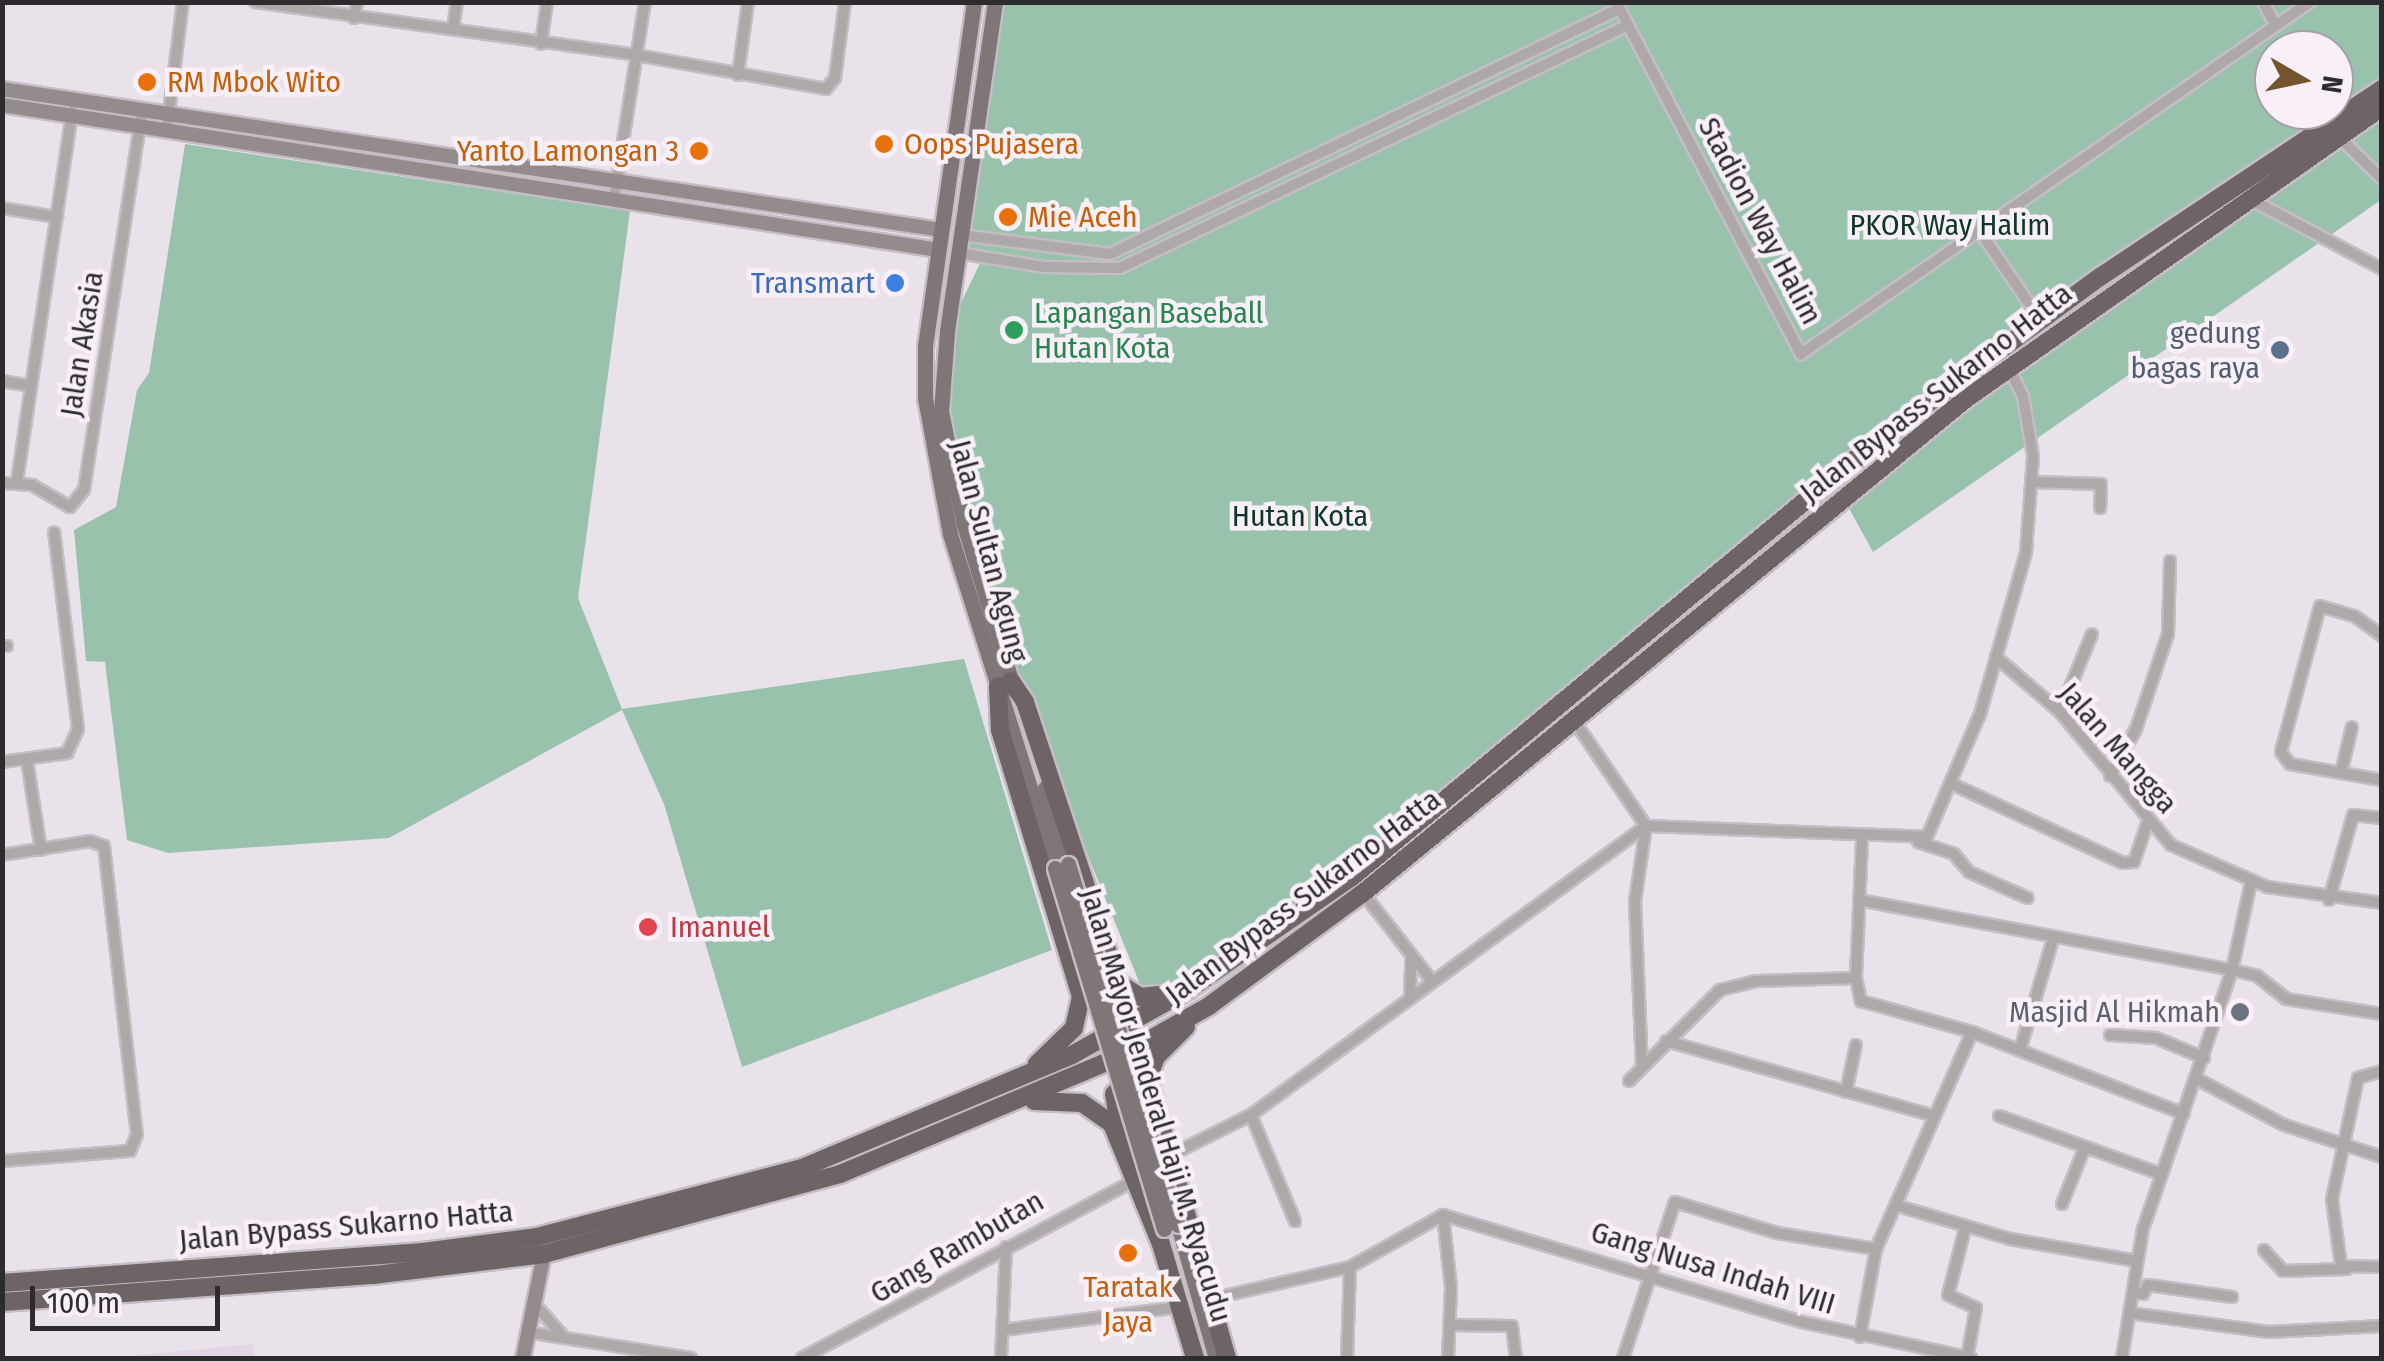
<!DOCTYPE html>
<style>
body{margin:0}
#map{position:relative;width:2384px;height:1361px;overflow:hidden;background:#eae2eb;font-family:"Fira Sans Condensed",sans-serif}
div>[style]{position:absolute}
[style*='--x']{left:calc(var(--x)*1px);top:calc(var(--y)*1px);width:calc(var(--w)*1px);rotate:calc(var(--a)*1deg)}
.built>*{inset:0;background:#e3d5e3}
.green>*{inset:0;background:#99c2ac}
.roads{filter:drop-shadow(2px 0 #c4bdc5) drop-shadow(-2px 0 #c4bdc5) drop-shadow(0 2px #c4bdc5) drop-shadow(0 -2px #c4bdc5)}
.street>*{height:10px;margin:-5px;padding:0 5px;transform-origin:5px;border-radius:5px;background:#aea8a9}
.secondary>*{height:14px;margin:-7px;padding:0 7px;transform-origin:7px;border-radius:7px;background:#938b8c}
.primary>*{height:15px;margin:-7.5px;padding:0 7.5px;transform-origin:7.5px;border-radius:7.5px;background:#7f7677}
.highway>*{height:18px;margin:-9px;padding:0 9px;transform-origin:9px;border-radius:9px;background:#6e6465}
.bridges{filter:drop-shadow(2px 0 #c4bdc5) drop-shadow(-2px 0 #c4bdc5) drop-shadow(0 2px #c4bdc5) drop-shadow(0 -2px #c4bdc5)}
.primary-bridge>*{height:15px;margin:-7.5px;padding:0 7.5px;transform-origin:7.5px;border-radius:7.5px;background:#7f7677}
.dots>*{width:28px;height:28px;translate:-50% -50%;box-sizing:border-box;border:5px solid #f8eff8;border-radius:50%}
span{translate:-50% -50%;white-space:nowrap;text-align:center;line-height:1.15;-webkit-text-stroke:9px #f8eff8;paint-order:stroke}
.food-label{font-size:30px;color:#c56008}
.left{translate:0 -50%;text-align:left}
.right{translate:-100% -50%;text-align:right}
.street-label{font-size:30px;color:#2e2b2e}
.park-label{font-size:30px;color:#0d3826}
.shop-label{font-size:30px;color:#366cbe}
.leisure-label{font-size:30px;color:#27864d}
.service-label{font-size:30px;color:#4e5e75}
.health-label{font-size:30px;color:#be3a42}
.worship-label{font-size:30px;color:#5b616d}
.frame{position:absolute;inset:0;border:5px solid #2e2b2e;pointer-events:none}
.north{position:absolute;left:2254px;top:30px;width:100px;height:100px;box-sizing:border-box;background:#f8eff8;border:2px solid #a7a1a7;border-radius:50%;rotate:99deg;font-size:28px;font-weight:700;line-height:40px;text-align:center;color:#2e2b2e}
.north::after{content:'';display:block;margin:auto;width:35px;height:45px;background:#74542a;clip-path:polygon(50% 0,100% 100%,50% 72%,0 100%)}
.scale{position:absolute;left:30px;top:1286px;width:190px;height:45px;box-sizing:border-box;border:5px solid #2e2b2e;border-top:0;padding-left:12px;font-size:30px;line-height:35px;white-space:nowrap;color:#2e2b2e;-webkit-text-stroke:8px #f8eff8;paint-order:stroke}
</style>
<div id="map">
<div class="built">
<div style="clip-path:polygon(254px 1344px,255px 1358px,108px 1358px)"></div>
</div>
<div class="green">
<div style="clip-path:polygon(evenodd,998px 3px,2381px 3px,2381px 200px,1873px 552px,1834px 481px,1288px 926px,1198px 976px,1142px 989px,1016px 678px,942px 412px,947px 332px,984px 255px,960px 252px,998px 3px,2274px 50px,2334px 50px,2334px 110px,2274px 110px,2274px 50px)"></div>
<div style="clip-path:polygon(185px 144px,630px 211px,578px 598px,622px 709px,964px 659px,1052px 950px,742px 1067px,664px 804px,622px 710px,389px 838px,168px 853px,127px 840px,105px 662px,86px 661px,74px 530px,116px 507px,137px 390px,149px 373px)"></div>
</div>
<div class="roads">
<div class="street">
<div style="--x:255;--y:2;--w:385;--a:7.9"></div>
<div style="--x:636;--y:55;--w:193;--a:10.1"></div>
<div style="--x:826;--y:89;--w:14;--a:-51"></div>
<div style="--x:835;--y:78;--w:77;--a:-82.5"></div>
<div style="--x:1616;--y:2;--w:398;--a:62.3"></div>
<div style="--x:1801;--y:354;--w:619;--a:-34.67"></div>
<div style="--x:2263;--y:2;--w:27;--a:62"></div>
<div style="--x:354;--y:18;--w:16;--a:-79"></div>
<div style="--x:453;--y:29;--w:27;--a:-82"></div>
<div style="--x:541;--y:44;--w:42;--a:-81.9"></div>
<div style="--x:738;--y:75;--w:74;--a:-82.2"></div>
<div style="--x:167;--y:128;--w:127;--a:-82.8"></div>
<div style="--x:2339;--y:137;--w:60;--a:44.3"></div>
<div style="--x:2248;--y:198;--w:152;--a:27.9"></div>
<div style="--x:614;--y:199;--w:199;--a:-81.1"></div>
<div style="--x:2;--y:208;--w:56;--a:9.3"></div>
<div style="--x:1979;--y:230;--w:87;--a:55.8"></div>
<div style="--x:961;--y:235;--w:150;--a:7.3"></div>
<div style="--x:1110;--y:254;--w:565;--a:-25.7"></div>
<div style="--x:958;--y:253;--w:87;--a:9.2"></div>
<div style="--x:1044;--y:267;--w:76;--a:0.8"></div>
<div style="--x:1120;--y:268;--w:563;--a:-25.56"></div>
<div style="--x:2;--y:381;--w:29;--a:10"></div>
<div style="--x:17;--y:481;--w:374;--a:-81.5"></div>
<div style="--x:2034;--y:482;--w:67;--a:1.7"></div>
<div style="--x:2101;--y:484;--w:24;--a:92"></div>
<div style="--x:2;--y:483;--w:30;--a:4"></div>
<div style="--x:32;--y:485;--w:44;--a:30.1"></div>
<div style="--x:70;--y:507;--w:22;--a:-51"></div>
<div style="--x:84;--y:490;--w:385;--a:-81.3"></div>
<div style="--x:2382;--y:636;--w:34;--a:-144"></div>
<div style="--x:2354;--y:616;--w:35;--a:-164"></div>
<div style="--x:2320;--y:606;--w:151;--a:105"></div>
<div style="--x:2281;--y:752;--w:15;--a:53"></div>
<div style="--x:2290;--y:764;--w:93;--a:9.9"></div>
<div style="--x:2;--y:646;--w:5;--a:0"></div>
<div style="--x:1996;--y:657;--w:84;--a:40.7"></div>
<div style="--x:2060;--y:712;--w:173;--a:50.2"></div>
<div style="--x:2171;--y:845;--w:105;--a:23.6"></div>
<div style="--x:2267;--y:887;--w:116;--a:7.9"></div>
<div style="--x:2060;--y:712;--w:84;--a:-67.7"></div>
<div style="--x:1575;--y:722;--w:126;--a:55.7"></div>
<div style="--x:1646;--y:826;--w:76;--a:98.3"></div>
<div style="--x:1635;--y:901;--w:166;--a:87.6"></div>
<div style="--x:27;--y:760;--w:91;--a:81.2"></div>
<div style="--x:2;--y:762;--w:66;--a:-7.9"></div>
<div style="--x:67;--y:753;--w:26;--a:-65"></div>
<div style="--x:78;--y:729;--w:198;--a:-96.9"></div>
<div style="--x:2341;--y:773;--w:47;--a:-76.6"></div>
<div style="--x:2110;--y:776;--w:54;--a:-61"></div>
<div style="--x:2136;--y:729;--w:100;--a:-71.4"></div>
<div style="--x:2168;--y:634;--w:73;--a:-88.4"></div>
<div style="--x:1952;--y:784;--w:188;--a:24.8"></div>
<div style="--x:2123;--y:863;--w:11;--a:-5"></div>
<div style="--x:2134;--y:862;--w:40;--a:-71.1"></div>
<div style="--x:1862;--y:840;--w:138;--a:92.5"></div>
<div style="--x:1856;--y:978;--w:24;--a:78"></div>
<div style="--x:1861;--y:1001;--w:115;--a:15.6"></div>
<div style="--x:1972;--y:1032;--w:227;--a:21.1"></div>
<div style="--x:1918;--y:842;--w:38;--a:18"></div>
<div style="--x:1954;--y:854;--w:23;--a:50"></div>
<div style="--x:1969;--y:872;--w:64;--a:23.8"></div>
<div style="--x:2;--y:855;--w:89;--a:-9"></div>
<div style="--x:90;--y:841;--w:15;--a:20"></div>
<div style="--x:104;--y:846;--w:290;--a:83.5"></div>
<div style="--x:137;--y:1134;--w:18;--a:112"></div>
<div style="--x:130;--y:1151;--w:128;--a:175.5"></div>
<div style="--x:1363;--y:893;--w:110;--a:52"></div>
<div style="--x:1859;--y:900;--w:380;--a:10.6"></div>
<div style="--x:2232;--y:970;--w:26;--a:13"></div>
<div style="--x:2257;--y:976;--w:37;--a:38"></div>
<div style="--x:2286;--y:999;--w:97;--a:8.9"></div>
<div style="--x:2329;--y:900;--w:88;--a:-74.2"></div>
<div style="--x:2353;--y:815;--w:29;--a:6"></div>
<div style="--x:1410;--y:996;--w:37;--a:-88"></div>
<div style="--x:2110;--y:1035;--w:46;--a:3.7"></div>
<div style="--x:2156;--y:1038;--w:52;--a:22.6"></div>
<div style="--x:1666;--y:1041;--w:279;--a:15.6"></div>
<div style="--x:2020;--y:1050;--w:116;--a:-73.4"></div>
<div style="--x:2382;--y:1071;--w:25;--a:164"></div>
<div style="--x:2358;--y:1078;--w:124;--a:102.1"></div>
<div style="--x:2332;--y:1199;--w:68;--a:82.3"></div>
<div style="--x:2341;--y:1266;--w:41;--a:1.4"></div>
<div style="--x:2197;--y:1079;--w:98;--a:27.9"></div>
<div style="--x:2284;--y:1125;--w:103;--a:18.1"></div>
<div style="--x:1629;--y:1081;--w:129;--a:-45"></div>
<div style="--x:1720;--y:990;--w:36;--a:-14"></div>
<div style="--x:1755;--y:981;--w:101;--a:-1.7"></div>
<div style="--x:1846;--y:1092;--w:48;--a:-78"></div>
<div style="--x:1251;--y:1115;--w:115;--a:67.5"></div>
<div style="--x:1999;--y:1116;--w:169;--a:19.7"></div>
<div style="--x:1169;--y:1156;--w:92;--a:-26.6"></div>
<div style="--x:1251;--y:1115;--w:489;--a:-36.2"></div>
<div style="--x:1646;--y:826;--w:281;--a:2.2"></div>
<div style="--x:1927;--y:837;--w:134;--a:-66.7"></div>
<div style="--x:1980;--y:714;--w:168;--a:-74.1"></div>
<div style="--x:2026;--y:552;--w:96;--a:-85.8"></div>
<div style="--x:2033;--y:456;--w:61;--a:-99.5"></div>
<div style="--x:2023;--y:396;--w:31;--a:-117"></div>
<div style="--x:2062;--y:1204;--w:61;--a:-68"></div>
<div style="--x:1898;--y:1206;--w:117;--a:16.4"></div>
<div style="--x:2010;--y:1239;--w:129;--a:9.8"></div>
<div style="--x:1443;--y:1215;--w:375;--a:16.6"></div>
<div style="--x:1802;--y:1322;--w:173;--a:12"></div>
<div style="--x:1443;--y:1215;--w:72;--a:83.7"></div>
<div style="--x:1451;--y:1287;--w:71;--a:92.4"></div>
<div style="--x:1965;--y:1229;--w:68;--a:104.4"></div>
<div style="--x:1948;--y:1295;--w:31;--a:25"></div>
<div style="--x:1976;--y:1308;--w:51;--a:100.2"></div>
<div style="--x:2264;--y:1250;--w:28;--a:48"></div>
<div style="--x:2283;--y:1271;--w:64;--a:-1.8"></div>
<div style="--x:2133;--y:1293;--w:10;--a:6"></div>
<div style="--x:2143;--y:1294;--w:10;--a:-61"></div>
<div style="--x:2148;--y:1285;--w:85;--a:8.1"></div>
<div style="--x:1215;--y:1298;--w:139;--a:-12.9"></div>
<div style="--x:1350;--y:1267;--w:107;--a:-29.2"></div>
<div style="--x:532;--y:1301;--w:47;--a:48.5"></div>
<div style="--x:2130;--y:1313;--w:140;--a:7.8"></div>
<div style="--x:2269;--y:1332;--w:113;--a:-3"></div>
<div style="--x:1449;--y:1325;--w:63;--a:0.9"></div>
<div style="--x:1512;--y:1326;--w:32;--a:83"></div>
<div style="--x:1003;--y:1330;--w:178;--a:-7.4"></div>
<div style="--x:527;--y:1332;--w:166;--a:9"></div>
<div style="--x:1860;--y:1337;--w:89;--a:-79.7"></div>
<div style="--x:1876;--y:1249;--w:237;--a:-66.1"></div>
<div style="--x:802;--y:1358;--w:378;--a:-28.1"></div>
<div style="--x:1001;--y:1358;--w:111;--a:-87.4"></div>
<div style="--x:1347;--y:1358;--w:91;--a:-88.1"></div>
<div style="--x:1623;--y:1358;--w:164;--a:-71.6"></div>
<div style="--x:1675;--y:1202;--w:107;--a:16.9"></div>
<div style="--x:1777;--y:1233;--w:100;--a:9.2"></div>
<div style="--x:2122;--y:1358;--w:131;--a:-80.8"></div>
<div style="--x:2143;--y:1229;--w:274;--a:-71"></div>
<div style="--x:2232;--y:970;--w:90;--a:-77.8"></div>
</div>
<div class="secondary">
<div style="--x:2;--y:89;--w:951;--a:8.53"></div>
<div style="--x:2;--y:105;--w:948;--a:8.8"></div>
<div style="--x:523;--y:1358;--w:106;--a:-78.6"></div>
</div>
<div class="primary">
<div style="--x:974;--y:2;--w:348;--a:98.1"></div>
<div style="--x:925;--y:347;--w:51;--a:90"></div>
<div style="--x:925;--y:398;--w:138;--a:79.6"></div>
<div style="--x:950;--y:534;--w:350;--a:72.5"></div>
<div style="--x:995;--y:2;--w:333;--a:98.3"></div>
<div style="--x:947;--y:332;--w:79;--a:94.3"></div>
<div style="--x:941;--y:411;--w:116;--a:78.6"></div>
<div style="--x:964;--y:525;--w:172;--a:73.1"></div>
<div style="--x:1045;--y:788;--w:79;--a:73.2"></div>
<div style="--x:1178;--y:1225;--w:138;--a:74.1"></div>
</div>
<div class="highway">
<div style="--x:1011;--y:681;--w:25;--a:56"></div>
<div style="--x:1025;--y:702;--w:296;--a:71.7"></div>
<div style="--x:1118;--y:983;--w:26;--a:32"></div>
<div style="--x:1140;--y:997;--w:36;--a:-6"></div>
<div style="--x:998;--y:686;--w:44;--a:87.4"></div>
<div style="--x:1000;--y:730;--w:279;--a:73.1"></div>
<div style="--x:1081;--y:997;--w:32;--a:103"></div>
<div style="--x:1074;--y:1028;--w:52;--a:135.8"></div>
<div style="--x:1186;--y:1027;--w:42;--a:135"></div>
<div style="--x:1156;--y:1057;--w:23;--a:110"></div>
<div style="--x:1148;--y:1079;--w:290;--a:74.2"></div>
<div style="--x:1034;--y:1101;--w:48;--a:2.4"></div>
<div style="--x:1082;--y:1103;--w:37;--a:35"></div>
<div style="--x:1112;--y:1124;--w:130;--a:67.8"></div>
<div style="--x:1161;--y:1244;--w:119;--a:73.4"></div>
<div style="--x:1119;--y:1128;--w:34;--a:-98"></div>
<div style="--x:1114;--y:1094;--w:22;--a:-43"></div>
<div style="--x:2;--y:1283;--w:422;--a:-4.2"></div>
<div style="--x:423;--y:1252;--w:115;--a:-7.5"></div>
<div style="--x:537;--y:1237;--w:274;--a:-14.6"></div>
<div style="--x:802;--y:1168;--w:293;--a:-22.7"></div>
<div style="--x:1072;--y:1055;--w:133;--a:-29.3"></div>
<div style="--x:1188;--y:990;--w:199;--a:-34.6"></div>
<div style="--x:1352;--y:877;--w:689;--a:-39.7"></div>
<div style="--x:1882;--y:437;--w:270;--a:-36.3"></div>
<div style="--x:2100;--y:277;--w:339;--a:-33.7"></div>
<div style="--x:2;--y:1302;--w:373;--a:-4.2"></div>
<div style="--x:374;--y:1275;--w:171;--a:-7"></div>
<div style="--x:544;--y:1254;--w:307;--a:-15.1"></div>
<div style="--x:840;--y:1174;--w:303;--a:-22.8"></div>
<div style="--x:1119;--y:1057;--w:103;--a:-29.5"></div>
<div style="--x:1209;--y:1006;--w:191;--a:-36.3"></div>
<div style="--x:1363;--y:893;--w:781;--a:-39.34"></div>
<div style="--x:1967;--y:398;--w:507;--a:-35.04"></div>
</div>
</div>
<div class="bridges">
<div class="primary-bridge">
<div style="--x:1068;--y:864;--w:377;--a:73.1"></div>
<div style="--x:1055;--y:868;--w:377;--a:73.2"></div>
</div>
</div>
<div class="dots">
<div style="left:147px;top:82px;background:#e8710a"></div>
<div style="left:884px;top:144px;background:#e8710a"></div>
<div style="left:699px;top:151px;background:#e8710a"></div>
<div style="left:1008px;top:217px;background:#e8710a"></div>
<div style="left:895px;top:283px;background:#3f7fe0"></div>
<div style="left:1014px;top:330px;background:#2e9e5b"></div>
<div style="left:2280px;top:350px;background:#5c6f8a"></div>
<div style="left:648px;top:927px;background:#e0444e"></div>
<div style="left:2240px;top:1012px;background:#6b7280"></div>
<div style="left:1128px;top:1253px;background:#e8710a"></div>
</div>
<div class="food-label">
<span class="left" style="left:167px;top:82px">RM Mbok Wito</span>
<span class="left" style="left:904px;top:144px">Oops Pujasera</span>
<span class="right" style="left:679px;top:151px">Yanto Lamongan 3</span>
<span class="left" style="left:1028px;top:217px">Mie Aceh</span>
<span style="left:1128px;top:1304px">Taratak<br>Jaya</span>
</div>
<div class="street-label">
<span style="left:1760px;top:221px;rotate:62deg">Stadion Way Halim</span>
<span style="left:82px;top:344px;rotate:-81deg">Jalan Akasia</span>
<span style="left:1936px;top:393px;rotate:-38deg">Jalan Bypass Sukarno Hatta</span>
<span style="left:989px;top:551px;rotate:75deg">Jalan Sultan Agung</span>
<span style="left:2118px;top:748px;rotate:49deg">Jalan Mangga</span>
<span style="left:1303px;top:897px;rotate:-37deg">Jalan Bypass Sukarno Hatta</span>
<span style="left:1156px;top:1105px;rotate:73deg">Jalan Mayor Jenderal Haji M. Ryacudu</span>
<span style="left:346px;top:1226px;rotate:-5deg">Jalan Bypass Sukarno Hatta</span>
<span style="left:957px;top:1247px;rotate:-30deg">Gang Rambutan</span>
<span style="left:1713px;top:1268px;rotate:17deg">Gang Nusa Indah VIII</span>
</div>
<div class="park-label">
<span style="left:1950px;top:225px">PKOR Way Halim</span>
<span style="left:1300px;top:516px">Hutan Kota</span>
</div>
<div class="shop-label">
<span class="right" style="left:875px;top:283px">Transmart</span>
</div>
<div class="leisure-label">
<span class="left" style="left:1034px;top:330px">Lapangan Baseball<br>Hutan Kota</span>
</div>
<div class="service-label">
<span class="right" style="left:2260px;top:350px">gedung<br>bagas raya</span>
</div>
<div class="health-label">
<span class="left" style="left:670px;top:927px">Imanuel</span>
</div>
<div class="worship-label">
<span class="right" style="left:2220px;top:1012px">Masjid Al Hikmah</span>
</div>
<div class="frame"></div>
<div class="north">N</div>
<div class="scale">100 m</div>
</div>
